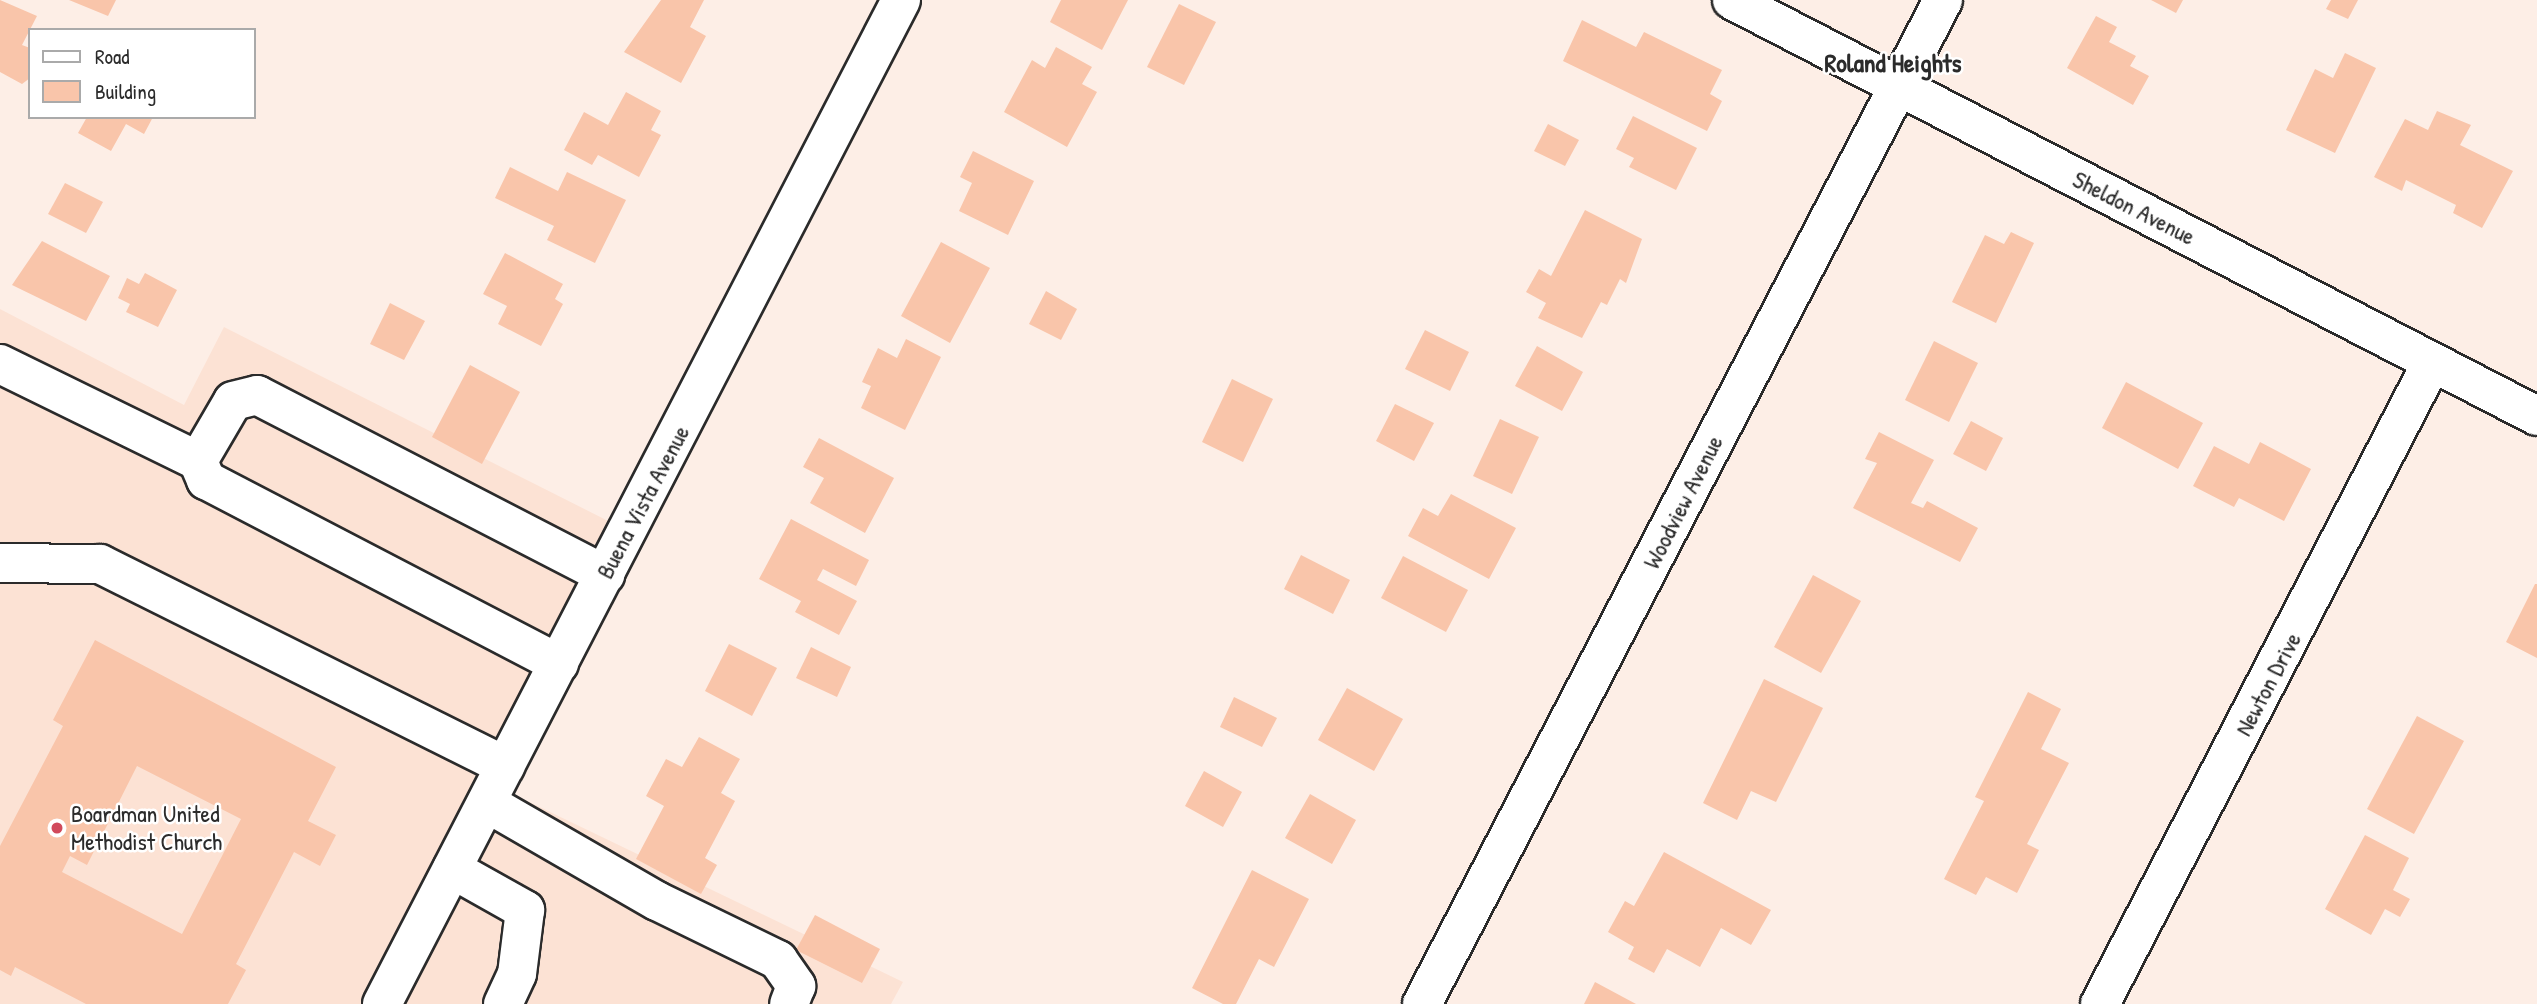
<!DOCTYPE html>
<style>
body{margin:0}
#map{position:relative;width:2537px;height:1004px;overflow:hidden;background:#fdeee6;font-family:"Patrick Hand",sans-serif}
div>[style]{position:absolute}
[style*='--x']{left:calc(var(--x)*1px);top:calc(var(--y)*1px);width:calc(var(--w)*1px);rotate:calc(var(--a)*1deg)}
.built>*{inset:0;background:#fce2d4}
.building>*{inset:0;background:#f9c5aa}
.roads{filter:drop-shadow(2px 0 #2b2b2b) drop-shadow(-2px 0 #2b2b2b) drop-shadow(0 2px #2b2b2b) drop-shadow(0 -2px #2b2b2b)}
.minor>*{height:38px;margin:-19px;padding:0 19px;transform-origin:19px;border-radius:19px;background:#fff}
.dots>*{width:19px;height:19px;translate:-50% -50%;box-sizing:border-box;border:4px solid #fff;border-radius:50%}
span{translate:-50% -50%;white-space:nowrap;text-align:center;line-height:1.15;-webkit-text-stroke:5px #fff;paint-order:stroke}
.street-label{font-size:24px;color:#2b2b2b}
.poi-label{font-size:24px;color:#2b2b2b}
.left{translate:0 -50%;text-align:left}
.neighbourhood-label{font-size:26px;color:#2b2b2b;font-weight:700}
.legend{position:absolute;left:28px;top:28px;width:228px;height:91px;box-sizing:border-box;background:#fff;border:2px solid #aaa;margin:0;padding:9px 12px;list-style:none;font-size:21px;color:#2b2b2b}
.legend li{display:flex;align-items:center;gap:14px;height:35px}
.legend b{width:35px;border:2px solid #aaa}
</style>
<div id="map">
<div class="built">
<div style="clip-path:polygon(0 309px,184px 405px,224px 327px,628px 531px,496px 786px,903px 982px,891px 1004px,0 1004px)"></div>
</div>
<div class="building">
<div style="clip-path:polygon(0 0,37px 16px,22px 45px,30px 48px,30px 78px,22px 84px,0 72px)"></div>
<div style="clip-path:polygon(69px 0,116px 0,108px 16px)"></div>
<div style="clip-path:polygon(661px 0,704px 0,690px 27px,706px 36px,681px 83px,624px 52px)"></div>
<div style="clip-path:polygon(1061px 0,1128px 0,1102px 50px,1050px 22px)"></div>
<div style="clip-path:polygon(2151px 0,2183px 0,2176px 13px)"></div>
<div style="clip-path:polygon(2331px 0,2358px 0,2348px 19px,2326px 9px)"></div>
<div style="clip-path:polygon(1179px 4px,1216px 22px,1184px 85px,1147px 67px)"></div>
<div style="clip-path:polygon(2096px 16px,2117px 27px,2109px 42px,2136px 56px,2130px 66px,2149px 76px,2133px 105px,2067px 68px)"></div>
<div style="clip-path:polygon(1582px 20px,1636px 47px,1644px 32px,1722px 70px,1710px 94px,1722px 101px,1707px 131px,1563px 61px)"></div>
<div style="clip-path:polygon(1056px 47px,1092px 67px,1082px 84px,1097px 92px,1067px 147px,1004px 112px,1032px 60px,1045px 68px)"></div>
<div style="clip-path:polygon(2345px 53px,2376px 68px,2335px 153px,2286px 130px,2315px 69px,2333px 78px)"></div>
<div style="clip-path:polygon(626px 92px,661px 111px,651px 130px,661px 135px,639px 177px,598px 155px,592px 165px,564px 150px,584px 112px,608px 125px)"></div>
<div style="clip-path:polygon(2437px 111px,2471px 125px,2460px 145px,2513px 171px,2482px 228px,2453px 213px,2456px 205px,2406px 180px,2402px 191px,2374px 177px,2405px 119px,2428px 130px)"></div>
<div style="clip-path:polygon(1633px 116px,1697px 148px,1676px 190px,1629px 167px,1634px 158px,1616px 149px)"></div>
<div style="clip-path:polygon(87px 117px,153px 117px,144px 134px,126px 124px,111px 151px,78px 133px)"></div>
<div style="clip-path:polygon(1548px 124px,1579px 140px,1565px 166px,1534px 151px)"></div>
<div style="clip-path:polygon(973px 151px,1034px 181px,1008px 235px,959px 211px,972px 183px,960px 177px)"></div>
<div style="clip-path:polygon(510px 167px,558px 191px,567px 172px,626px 200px,595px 263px,547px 240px,554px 226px,495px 198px)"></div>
<div style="clip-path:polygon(65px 183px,103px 202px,86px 233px,48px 214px)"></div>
<div style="clip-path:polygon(1585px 210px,1642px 239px,1626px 283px,1620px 279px,1607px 305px,1601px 302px,1582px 338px,1538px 318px,1546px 303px,1526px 292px,1539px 269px,1551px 276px)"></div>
<div style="clip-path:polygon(2011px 232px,2034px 243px,1996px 323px,1952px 302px,1985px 235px,2004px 244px)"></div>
<div style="clip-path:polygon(42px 241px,110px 276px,86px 321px,12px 285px)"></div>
<div style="clip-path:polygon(941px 242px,990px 268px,950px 343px,901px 316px)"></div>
<div style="clip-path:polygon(505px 253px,563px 284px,555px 299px,563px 304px,541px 346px,498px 324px,507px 306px,483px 294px)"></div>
<div style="clip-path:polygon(145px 273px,177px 290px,158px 327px,126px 312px,130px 304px,118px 298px,127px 278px,139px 284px)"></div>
<div style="clip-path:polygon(1046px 291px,1077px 309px,1061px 340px,1029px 324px)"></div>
<div style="clip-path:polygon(390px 303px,425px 321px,404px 360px,370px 344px)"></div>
<div style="clip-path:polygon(1425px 330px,1469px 352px,1450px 391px,1405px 369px)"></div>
<div style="clip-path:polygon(906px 339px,941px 357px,905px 430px,861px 408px,871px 386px,862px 382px,878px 348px,897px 358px)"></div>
<div style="clip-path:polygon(1934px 341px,1978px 363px,1949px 422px,1905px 400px)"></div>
<div style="clip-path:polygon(1537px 346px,1583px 372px,1562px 411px,1515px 386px)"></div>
<div style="clip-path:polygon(470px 365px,520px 392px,482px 464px,432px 437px)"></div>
<div style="clip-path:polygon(1232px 379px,1273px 399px,1243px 462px,1202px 442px)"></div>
<div style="clip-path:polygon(2126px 382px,2203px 423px,2178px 469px,2102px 428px)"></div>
<div style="clip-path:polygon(1395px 404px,1434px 423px,1414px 461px,1376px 441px)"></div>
<div style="clip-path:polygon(1500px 419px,1539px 437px,1512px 494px,1473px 476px)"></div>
<div style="clip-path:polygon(1971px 421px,2003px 438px,1986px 471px,1953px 454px)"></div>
<div style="clip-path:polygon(1879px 432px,1934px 460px,1911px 503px,1923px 508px,1927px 501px,1978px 528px,1960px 562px,1853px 508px,1877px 463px,1865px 459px)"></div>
<div style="clip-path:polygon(819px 438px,894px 478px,865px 533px,810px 503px,824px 478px,803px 467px)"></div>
<div style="clip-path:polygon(2260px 442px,2311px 469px,2284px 521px,2239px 498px,2234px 507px,2193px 486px,2214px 446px,2249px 464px)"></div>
<div style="clip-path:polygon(1451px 494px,1516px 528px,1489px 579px,1408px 536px,1423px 508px,1438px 516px)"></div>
<div style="clip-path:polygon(791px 519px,869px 560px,856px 586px,823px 569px,817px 580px,857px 601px,839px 635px,795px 612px,801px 601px,759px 579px)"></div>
<div style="clip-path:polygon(1301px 555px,1350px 580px,1333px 614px,1284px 589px)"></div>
<div style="clip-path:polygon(1403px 556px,1468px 590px,1446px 632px,1381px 598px)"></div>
<div style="clip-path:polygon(1813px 575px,1861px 601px,1821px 673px,1774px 647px)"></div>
<div style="clip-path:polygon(2535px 584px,2537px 584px,2537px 658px,2506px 642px)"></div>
<div style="clip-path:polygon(evenodd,95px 640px,336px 767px,308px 821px,336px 835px,320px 866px,294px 852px,236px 964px,246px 970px,228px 1004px,86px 1004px,15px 967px,11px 976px,0 970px,0 846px,63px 726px,53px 720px,95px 640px,137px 766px,241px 819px,182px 934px,62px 872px,70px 856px,87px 865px,137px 766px)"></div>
<div style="clip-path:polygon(729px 644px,777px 668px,752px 716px,705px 691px)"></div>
<div style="clip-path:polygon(811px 647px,851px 667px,837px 697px,796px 678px)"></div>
<div style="clip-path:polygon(1764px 679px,1823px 708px,1776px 802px,1751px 791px,1737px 820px,1703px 803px)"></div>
<div style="clip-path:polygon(1347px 688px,1403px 719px,1374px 771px,1318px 740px)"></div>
<div style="clip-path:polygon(2028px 692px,2061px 709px,2041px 749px,2069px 763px,2027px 844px,2039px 850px,2017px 893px,1986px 877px,1976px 895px,1944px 879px,1984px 801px,1975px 797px)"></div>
<div style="clip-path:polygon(1234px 697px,1277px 718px,1262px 747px,1220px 727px)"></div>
<div style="clip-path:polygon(2417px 716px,2464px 741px,2414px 834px,2367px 809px)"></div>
<div style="clip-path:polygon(699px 737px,740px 759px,721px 793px,735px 801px,705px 858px,717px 865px,701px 894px,636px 859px,664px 806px,646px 796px,666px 759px,682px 767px)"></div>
<div style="clip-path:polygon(1204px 771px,1242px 792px,1223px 827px,1185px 806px)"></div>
<div style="clip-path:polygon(1310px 794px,1356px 820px,1332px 864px,1285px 838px)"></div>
<div style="clip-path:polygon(2365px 835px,2409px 858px,2393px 890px,2410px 899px,2400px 917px,2385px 909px,2371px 935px,2325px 909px)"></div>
<div style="clip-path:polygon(1664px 852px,1771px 910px,1751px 945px,1721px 928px,1700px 967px,1667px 949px,1654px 973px,1628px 959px,1634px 947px,1608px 932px,1625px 901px,1634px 906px)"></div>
<div style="clip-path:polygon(1252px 870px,1309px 899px,1274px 967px,1259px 959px,1236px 1004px,1223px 1004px,1192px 988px)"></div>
<div style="clip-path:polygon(815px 915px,880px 949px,862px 983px,796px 950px)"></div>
<div style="clip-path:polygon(1595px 982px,1636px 1004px,1584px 1004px)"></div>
</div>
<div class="roads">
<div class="minor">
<div style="--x:1732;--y:0;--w:906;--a:27.33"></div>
<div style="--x:0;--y:364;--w:220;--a:26.1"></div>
<div style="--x:198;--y:461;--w:69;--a:-59.7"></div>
<div style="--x:233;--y:401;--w:25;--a:-14"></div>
<div style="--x:257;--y:395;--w:392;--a:27.3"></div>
<div style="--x:198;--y:461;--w:21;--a:67"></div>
<div style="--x:206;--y:480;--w:398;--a:27.5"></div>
<div style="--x:0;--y:563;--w:100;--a:0.6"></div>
<div style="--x:100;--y:564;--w:453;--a:26.5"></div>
<div style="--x:487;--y:803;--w:196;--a:30"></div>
<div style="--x:657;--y:901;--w:135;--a:26"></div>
<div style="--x:778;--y:960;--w:32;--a:55"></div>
<div style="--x:796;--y:986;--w:19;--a:111"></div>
<div style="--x:452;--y:869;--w:84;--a:29.3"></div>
<div style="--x:525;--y:910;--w:64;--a:97.1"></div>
<div style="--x:517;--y:974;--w:33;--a:115"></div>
<div style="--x:382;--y:1004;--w:1130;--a:-62.66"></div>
<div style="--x:1422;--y:1004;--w:1131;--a:-62.57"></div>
<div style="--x:2100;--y:1004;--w:723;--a:-62.65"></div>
</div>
</div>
<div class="dots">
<div style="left:57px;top:828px;background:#d1495b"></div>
</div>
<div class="street-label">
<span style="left:2134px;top:208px;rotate:27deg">Sheldon Avenue</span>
<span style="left:643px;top:502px;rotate:-62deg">Buena Vista Avenue</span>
<span style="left:1683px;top:502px;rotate:-63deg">Woodview Avenue</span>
<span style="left:2268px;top:684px;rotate:-62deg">Newton Drive</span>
</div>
<div class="poi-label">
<span class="left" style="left:71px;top:828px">Boardman United<br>Methodist Church</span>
</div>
<div class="neighbourhood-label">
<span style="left:1893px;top:63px">Roland Heights</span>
</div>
<ul class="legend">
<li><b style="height:9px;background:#fff"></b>Road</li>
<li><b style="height:19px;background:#f9c5aa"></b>Building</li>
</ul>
</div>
